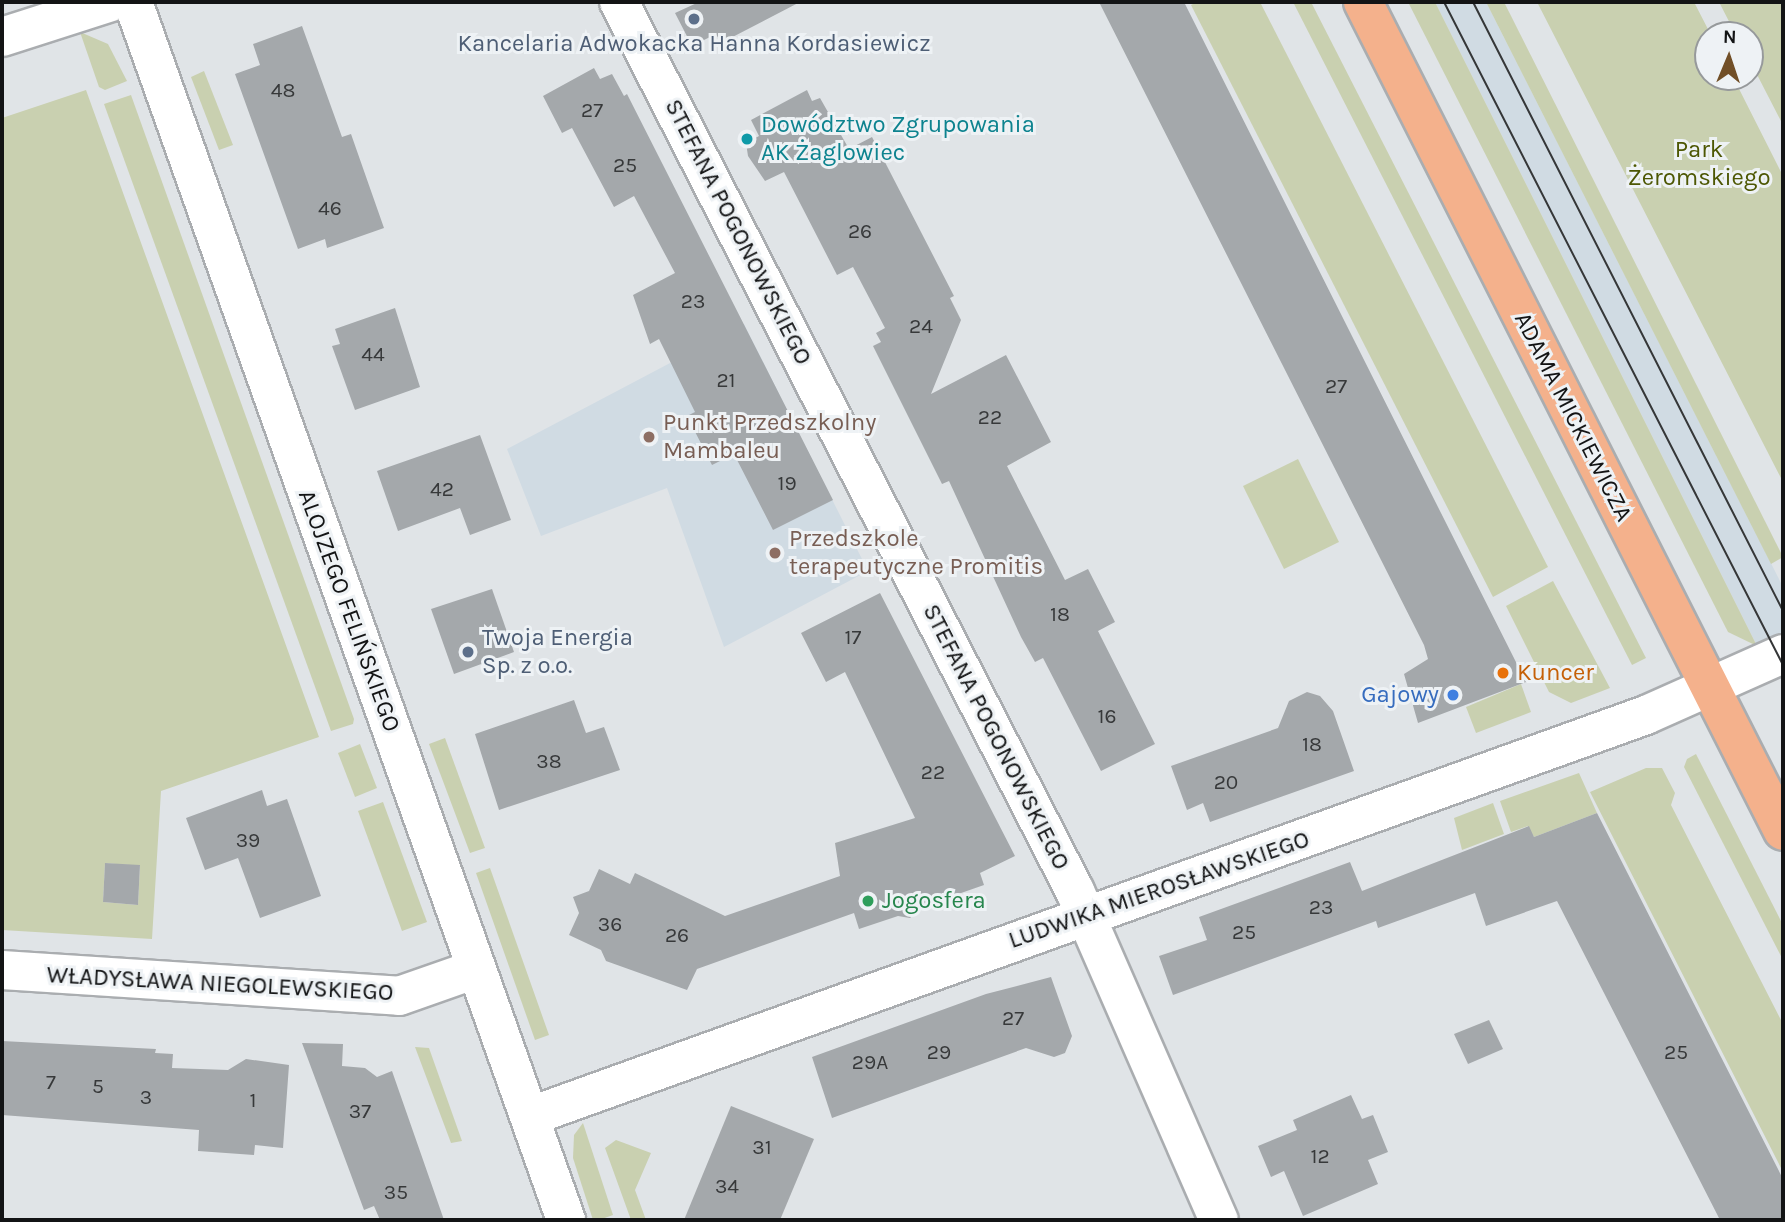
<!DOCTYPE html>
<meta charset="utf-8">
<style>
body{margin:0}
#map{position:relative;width:1785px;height:1222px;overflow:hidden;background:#e0e4e7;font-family:Karla,sans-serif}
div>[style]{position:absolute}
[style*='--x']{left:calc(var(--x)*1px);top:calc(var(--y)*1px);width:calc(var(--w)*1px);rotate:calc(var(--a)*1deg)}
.built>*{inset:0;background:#d0dbe3}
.green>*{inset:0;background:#c9d0b0}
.building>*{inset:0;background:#a4a8ab}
.roads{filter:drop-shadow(2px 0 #aaadb0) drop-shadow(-2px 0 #aaadb0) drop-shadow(0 2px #aaadb0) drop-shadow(0 -2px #aaadb0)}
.minor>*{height:38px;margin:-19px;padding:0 19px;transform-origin:19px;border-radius:19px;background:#fff}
.major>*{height:38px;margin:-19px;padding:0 19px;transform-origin:19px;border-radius:19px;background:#f4b18c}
.tram>*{height:2px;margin:-1px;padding:0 1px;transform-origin:1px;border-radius:1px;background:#353738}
.dots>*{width:19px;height:19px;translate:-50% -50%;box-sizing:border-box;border:4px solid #eef2f5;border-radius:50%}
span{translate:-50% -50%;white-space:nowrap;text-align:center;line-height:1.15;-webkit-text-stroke:6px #eef2f5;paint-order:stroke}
.number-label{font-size:21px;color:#37393a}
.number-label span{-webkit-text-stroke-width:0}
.service-label{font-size:24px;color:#4e5e75}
.left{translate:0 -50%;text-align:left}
.culture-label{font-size:24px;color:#0d838f}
.park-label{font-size:24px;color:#4d5703}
.street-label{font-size:24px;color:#131415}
.education-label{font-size:24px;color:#785e54}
.food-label{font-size:24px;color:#c56008}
.shop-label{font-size:24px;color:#366cbe}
.right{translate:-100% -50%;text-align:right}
.leisure-label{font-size:24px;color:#27864d}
.frame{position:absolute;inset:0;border:4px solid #131415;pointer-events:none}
.north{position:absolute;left:1694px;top:21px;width:70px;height:70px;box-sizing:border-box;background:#eef2f5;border:2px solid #96999b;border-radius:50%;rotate:2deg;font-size:19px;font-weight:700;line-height:28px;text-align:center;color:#131415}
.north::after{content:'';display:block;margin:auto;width:24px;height:32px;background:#714f27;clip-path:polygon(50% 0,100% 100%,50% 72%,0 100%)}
</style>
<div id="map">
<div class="built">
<div style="clip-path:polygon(1435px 2px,1486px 2px,1783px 587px,1783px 633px,1757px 646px)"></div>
<div style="clip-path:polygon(744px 324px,868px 571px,724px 647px,667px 488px,541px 536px,507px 449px)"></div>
</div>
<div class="green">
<div style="clip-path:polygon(1197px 2px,1260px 2px,1548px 567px,1493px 597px,1191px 5px)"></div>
<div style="clip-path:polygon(1293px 2px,1311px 2px,1646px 658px,1632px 665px)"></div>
<div style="clip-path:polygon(1408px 2px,1435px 2px,1757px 646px,1728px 632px)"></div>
<div style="clip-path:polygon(1486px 2px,1504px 2px,1783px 557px,1771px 564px)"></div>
<div style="clip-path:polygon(1537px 2px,1694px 2px,1711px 35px,1708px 77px,1733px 77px,1783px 176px,1783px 482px)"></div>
<div style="clip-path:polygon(1719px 2px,1783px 2px,1783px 125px,1750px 61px,1750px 35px,1736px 35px)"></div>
<div style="clip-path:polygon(80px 32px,108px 44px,127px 81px,105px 90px,99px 87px)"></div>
<div style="clip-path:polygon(204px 71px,233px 145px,219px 150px,191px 77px)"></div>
<div style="clip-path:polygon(evenodd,86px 90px,319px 737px,161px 791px,152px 939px,2px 930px,2px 118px,86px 90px,105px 863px,140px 866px,138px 905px,103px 902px,105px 863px)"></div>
<div style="clip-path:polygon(131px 95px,354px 719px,353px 724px,331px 731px,104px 104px)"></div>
<div style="clip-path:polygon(1298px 459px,1339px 542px,1284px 569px,1243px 486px)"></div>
<div style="clip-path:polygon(1553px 581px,1610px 688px,1571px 703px,1549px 692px,1506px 606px)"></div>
<div style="clip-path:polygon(1521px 684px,1531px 712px,1476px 733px,1466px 707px)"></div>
<div style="clip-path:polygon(445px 738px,485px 848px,470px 853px,429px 744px)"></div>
<div style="clip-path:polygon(360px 744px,377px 788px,355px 797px,338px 753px)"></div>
<div style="clip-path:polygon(1696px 754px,1783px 925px,1783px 960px,1684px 767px,1687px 759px)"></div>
<div style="clip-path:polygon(1646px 768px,1662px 768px,1675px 793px,1671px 805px,1783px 1024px,1783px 1172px,1590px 792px)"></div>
<div style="clip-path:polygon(1579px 773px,1597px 813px,1534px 837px,1528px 826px,1511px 832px,1500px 801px)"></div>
<div style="clip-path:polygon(383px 802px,427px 922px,402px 931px,358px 811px)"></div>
<div style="clip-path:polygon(1493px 803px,1504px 834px,1462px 850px,1454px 818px)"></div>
<div style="clip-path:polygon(490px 868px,549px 1035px,535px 1040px,476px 873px)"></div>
<div style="clip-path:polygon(415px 1047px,429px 1048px,462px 1141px,451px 1143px)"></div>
<div style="clip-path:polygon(583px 1123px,613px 1215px,599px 1220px,593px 1220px,573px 1158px,574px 1135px)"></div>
<div style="clip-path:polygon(616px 1140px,651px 1153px,635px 1190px,646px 1220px,631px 1220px,605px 1148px)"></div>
</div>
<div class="building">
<div style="clip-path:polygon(699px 2px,800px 2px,721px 43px,716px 34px,692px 46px,675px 13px)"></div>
<div style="clip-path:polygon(1099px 2px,1184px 2px,1526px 682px,1418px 723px,1404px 674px,1428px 659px,1424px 645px)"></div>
<div style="clip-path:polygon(302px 26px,342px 137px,351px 134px,384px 228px,327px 248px,325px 239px,298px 249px,235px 74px,260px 65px,253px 44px)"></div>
<div style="clip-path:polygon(594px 68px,600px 79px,612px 74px,624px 96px,627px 94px,833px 500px,773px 530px,734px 454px,712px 465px,687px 416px,695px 412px,659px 339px,650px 344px,633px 295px,675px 273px,634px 196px,614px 207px,572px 128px,562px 133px,543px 96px)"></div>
<div style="clip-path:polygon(807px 90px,812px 101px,820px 98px,849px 149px,872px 137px,954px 296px,950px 298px,961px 320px,931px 394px,1006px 355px,1051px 442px,1007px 466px,1065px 580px,1088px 569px,1115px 622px,1098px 631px,1155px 744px,1101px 771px,1043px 658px,1035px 662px,1021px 637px,949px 481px,942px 484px,873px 346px,881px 342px,876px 333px,885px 328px,853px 267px,837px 275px,784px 172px,765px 181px,748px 156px,746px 143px,759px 136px,751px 120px)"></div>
<div style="clip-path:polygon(395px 308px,420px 387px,355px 410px,332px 346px,340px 344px,335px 329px)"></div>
<div style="clip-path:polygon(480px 435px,511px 520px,470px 535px,460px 508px,398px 531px,377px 471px)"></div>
<div style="clip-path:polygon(492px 589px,514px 652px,454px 674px,431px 609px)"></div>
<div style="clip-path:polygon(880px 593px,1015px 856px,980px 873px,984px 885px,921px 907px,910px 918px,898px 916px,859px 929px,854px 913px,697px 969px,687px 990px,606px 961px,601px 950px,569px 935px,579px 913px,573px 897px,589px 891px,599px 869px,630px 884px,635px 873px,725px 916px,840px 876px,835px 843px,915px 818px,845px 672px,826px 682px,801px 633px)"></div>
<div style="clip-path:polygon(1307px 692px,1320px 696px,1333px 711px,1354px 771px,1210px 822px,1203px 803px,1187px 810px,1171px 766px,1278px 728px,1289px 701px)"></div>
<div style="clip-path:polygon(574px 700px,586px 733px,604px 727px,620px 770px,499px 810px,475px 734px)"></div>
<div style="clip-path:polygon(262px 790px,267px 806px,287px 799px,321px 896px,260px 918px,238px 858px,205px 870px,186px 818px)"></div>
<div style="clip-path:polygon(1597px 813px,1783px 1179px,1783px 1220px,1720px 1220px,1557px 901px,1486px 926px,1475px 893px,1378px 928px,1376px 921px,1173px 995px,1159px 956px,1207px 940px,1199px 917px,1350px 862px,1362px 891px,1529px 826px,1534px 837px)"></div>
<div style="clip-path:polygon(105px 863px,140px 865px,138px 905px,103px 902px)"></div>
<div style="clip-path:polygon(1051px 977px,1072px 1036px,1065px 1053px,1054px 1057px,1026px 1048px,832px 1118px,812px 1057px,986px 994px)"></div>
<div style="clip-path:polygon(1489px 1020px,1503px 1049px,1468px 1064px,1454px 1034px)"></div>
<div style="clip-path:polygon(2px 1041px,156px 1049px,155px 1053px,173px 1054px,172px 1068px,228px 1070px,246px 1059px,289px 1065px,283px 1148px,255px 1145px,254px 1155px,198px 1151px,199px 1130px,2px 1115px)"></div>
<div style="clip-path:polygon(302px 1043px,343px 1044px,342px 1066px,365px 1068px,377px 1077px,392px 1071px,444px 1220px,380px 1220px,374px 1206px,364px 1210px)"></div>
<div style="clip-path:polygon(1351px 1095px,1362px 1119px,1373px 1115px,1388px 1152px,1368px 1160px,1378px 1184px,1303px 1216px,1284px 1171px,1271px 1177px,1258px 1146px,1297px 1130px,1293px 1120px)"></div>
<div style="clip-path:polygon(731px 1106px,814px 1139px,780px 1220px,684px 1220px)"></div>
</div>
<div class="roads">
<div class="minor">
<div style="--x:133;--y:2;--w:1293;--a:70.43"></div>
<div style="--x:619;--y:2;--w:999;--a:62.85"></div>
<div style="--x:1075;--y:891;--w:359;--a:66.4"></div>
<div style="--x:2;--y:37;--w:114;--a:-17.8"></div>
<div style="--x:2;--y:970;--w:398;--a:3.7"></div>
<div style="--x:399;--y:996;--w:82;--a:-19.3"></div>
<div style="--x:531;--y:1116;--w:1185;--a:-19.78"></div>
<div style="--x:1646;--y:715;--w:150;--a:-24"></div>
</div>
<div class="major">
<div style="--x:1363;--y:2;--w:929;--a:63.13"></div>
</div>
</div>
<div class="tram">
<div style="--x:1444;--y:2;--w:745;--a:62.92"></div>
<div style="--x:1473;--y:2;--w:683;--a:63.02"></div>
</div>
<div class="dots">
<div style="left:694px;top:19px;background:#5c6f8a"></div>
<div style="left:747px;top:139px;background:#0f9aa8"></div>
<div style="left:649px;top:437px;background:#8d6e63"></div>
<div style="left:775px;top:553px;background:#8d6e63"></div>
<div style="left:468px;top:652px;background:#5c6f8a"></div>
<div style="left:1503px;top:673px;background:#e8710a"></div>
<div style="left:1453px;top:695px;background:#3f7fe0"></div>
<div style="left:868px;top:901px;background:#2e9e5b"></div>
</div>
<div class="number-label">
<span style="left:283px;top:90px">48</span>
<span style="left:592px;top:110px">27</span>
<span style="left:625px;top:165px">25</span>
<span style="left:330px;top:208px">46</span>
<span style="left:860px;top:231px">26</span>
<span style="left:693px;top:301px">23</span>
<span style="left:921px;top:326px">24</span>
<span style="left:373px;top:354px">44</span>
<span style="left:726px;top:380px">21</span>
<span style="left:1336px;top:386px">27</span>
<span style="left:990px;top:417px">22</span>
<span style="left:787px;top:483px">19</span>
<span style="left:442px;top:489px">42</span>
<span style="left:1060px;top:614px">18</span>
<span style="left:853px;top:637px">17</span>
<span style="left:1107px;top:716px">16</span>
<span style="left:1312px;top:744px">18</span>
<span style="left:549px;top:761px">38</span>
<span style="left:933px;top:772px">22</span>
<span style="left:1226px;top:782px">20</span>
<span style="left:248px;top:840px">39</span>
<span style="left:1321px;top:907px">23</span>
<span style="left:610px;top:924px">36</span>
<span style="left:1244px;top:932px">25</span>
<span style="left:677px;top:935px">26</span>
<span style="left:1013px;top:1018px">27</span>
<span style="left:939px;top:1052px">29</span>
<span style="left:1676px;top:1052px">25</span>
<span style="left:870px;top:1062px">29A</span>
<span style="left:51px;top:1082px">7</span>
<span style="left:98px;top:1086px">5</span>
<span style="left:146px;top:1097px">3</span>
<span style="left:253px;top:1100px">1</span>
<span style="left:360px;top:1111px">37</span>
<span style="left:762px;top:1147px">31</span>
<span style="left:1320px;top:1156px">12</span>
<span style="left:727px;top:1186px">34</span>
<span style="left:396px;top:1192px">35</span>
</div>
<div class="service-label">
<span style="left:694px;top:44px">Kancelaria Adwokacka Hanna Kordasiewicz</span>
<span class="left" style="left:482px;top:652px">Twoja Energia<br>Sp. z o.o.</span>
</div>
<div class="culture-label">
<span class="left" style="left:761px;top:139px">Dowództwo Zgrupowania<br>AK Żaglowiec</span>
</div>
<div class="park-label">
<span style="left:1699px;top:164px">Park<br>Żeromskiego</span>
</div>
<div class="street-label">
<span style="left:738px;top:232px;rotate:63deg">STEFANA POGONOWSKIEGO</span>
<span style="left:1573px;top:417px;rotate:63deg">ADAMA MICKIEWICZA</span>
<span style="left:349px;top:611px;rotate:70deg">ALOJZEGO FELIŃSKIEGO</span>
<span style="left:996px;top:737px;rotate:63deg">STEFANA POGONOWSKIEGO</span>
<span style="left:1159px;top:890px;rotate:-19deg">LUDWIKA MIEROSŁAWSKIEGO</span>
<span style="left:220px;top:984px;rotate:3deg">WŁADYSŁAWA NIEGOLEWSKIEGO</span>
</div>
<div class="education-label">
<span class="left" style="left:663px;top:437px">Punkt Przedszkolny<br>Mambaleu</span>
<span class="left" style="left:789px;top:553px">Przedszkole<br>terapeutyczne Promitis</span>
</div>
<div class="food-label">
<span class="left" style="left:1517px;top:673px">Kuncer</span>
</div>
<div class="shop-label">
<span class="right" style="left:1439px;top:695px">Gajowy</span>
</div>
<div class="leisure-label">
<span class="left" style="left:882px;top:901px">Jogosfera</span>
</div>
<div class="frame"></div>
<div class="north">N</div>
</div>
